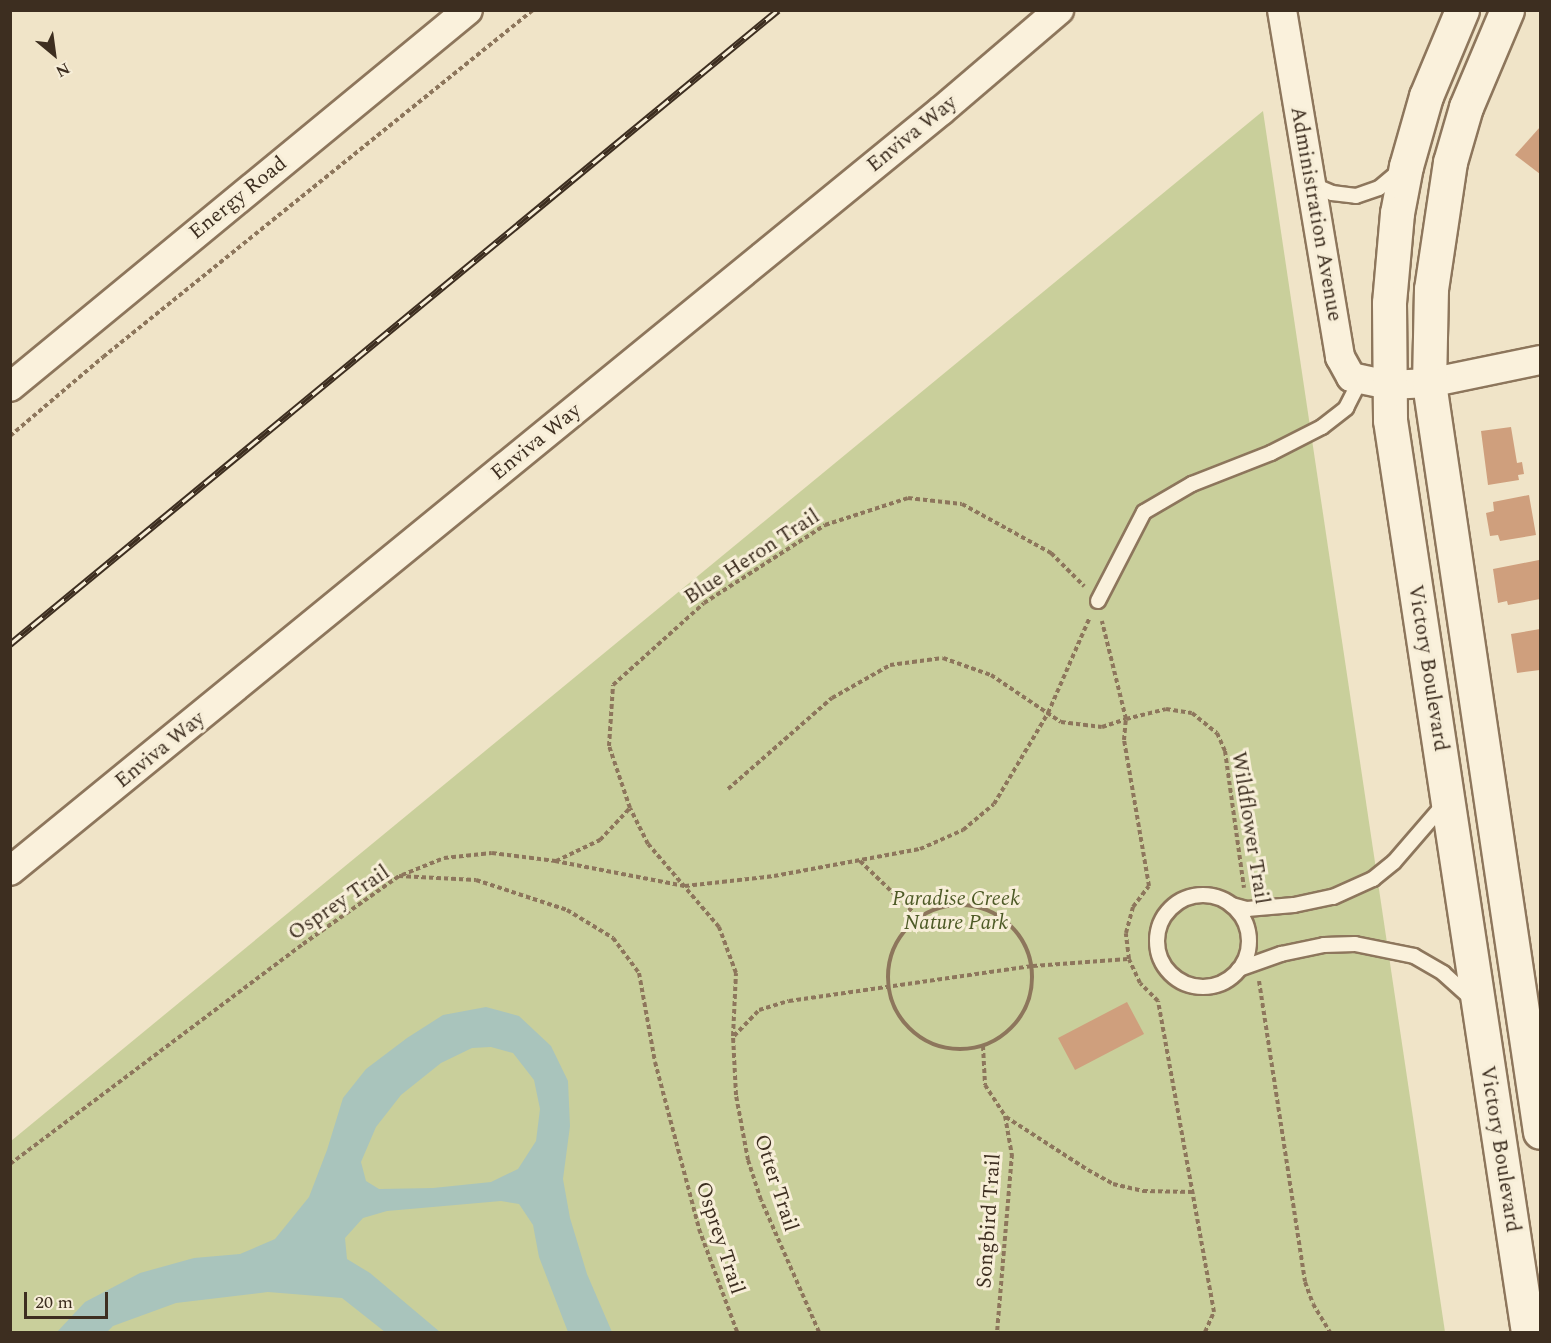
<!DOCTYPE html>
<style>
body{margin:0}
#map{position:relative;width:1551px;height:1343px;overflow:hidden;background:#f0e4c8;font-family:Spectral,serif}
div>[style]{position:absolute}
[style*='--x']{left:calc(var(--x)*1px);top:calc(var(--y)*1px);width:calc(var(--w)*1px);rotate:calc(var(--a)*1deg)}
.green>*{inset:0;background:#c9cf9b}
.water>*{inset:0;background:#a9c4bc}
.building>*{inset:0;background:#cf9f7d}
.path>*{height:4px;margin-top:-2px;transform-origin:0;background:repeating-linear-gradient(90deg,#8d765c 0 4.5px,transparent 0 7.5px)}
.path>.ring{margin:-2px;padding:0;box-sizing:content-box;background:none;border:4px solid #8d765c;border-radius:50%}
.roads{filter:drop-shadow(2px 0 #8d765c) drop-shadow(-2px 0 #8d765c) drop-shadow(0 2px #8d765c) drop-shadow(0 -2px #8d765c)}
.service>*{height:14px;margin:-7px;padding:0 7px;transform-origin:7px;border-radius:7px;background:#faf1dc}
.service>.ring{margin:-7px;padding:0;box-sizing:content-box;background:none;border:14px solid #faf1dc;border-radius:50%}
.minor>*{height:28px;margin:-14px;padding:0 14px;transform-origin:14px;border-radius:14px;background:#faf1dc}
.secondary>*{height:33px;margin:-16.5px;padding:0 16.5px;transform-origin:16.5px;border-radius:16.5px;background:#faf1dc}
.rail>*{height:7px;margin-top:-3.5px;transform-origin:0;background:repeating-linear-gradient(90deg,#f7eed8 0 14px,#3d2e20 0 28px);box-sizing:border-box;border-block:2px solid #3d2e20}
span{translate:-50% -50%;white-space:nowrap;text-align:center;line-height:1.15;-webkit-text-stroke:6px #f7eed8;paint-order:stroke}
.street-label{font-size:21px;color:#3d2e20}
.park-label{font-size:21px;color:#4d5a26;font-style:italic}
.frame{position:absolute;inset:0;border:12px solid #3d2e20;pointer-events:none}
.north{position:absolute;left:24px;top:24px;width:60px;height:60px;-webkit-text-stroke:4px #f7eed8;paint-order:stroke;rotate:151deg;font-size:16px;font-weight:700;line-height:24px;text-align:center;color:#3d2e20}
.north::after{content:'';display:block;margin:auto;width:21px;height:27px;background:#3d2e20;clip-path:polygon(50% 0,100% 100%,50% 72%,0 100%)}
.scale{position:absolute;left:24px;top:1292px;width:84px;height:27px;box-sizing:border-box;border:3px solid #3d2e20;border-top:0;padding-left:8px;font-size:18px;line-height:21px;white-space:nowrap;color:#3d2e20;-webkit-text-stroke:4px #f7eed8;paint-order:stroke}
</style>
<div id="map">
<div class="green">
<div style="clip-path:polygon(1263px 111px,1445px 1332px,11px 1332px,11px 1141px)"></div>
</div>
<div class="water">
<div style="clip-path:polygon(evenodd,486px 1007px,519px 1016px,551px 1046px,568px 1081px,570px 1126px,563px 1179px,570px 1218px,587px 1274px,612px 1332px,568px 1332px,539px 1257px,533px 1225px,519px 1204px,501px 1201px,387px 1211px,363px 1218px,345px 1238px,347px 1259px,370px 1273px,440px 1332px,385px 1332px,342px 1298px,268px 1292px,176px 1303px,113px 1326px,107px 1332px,57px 1332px,85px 1302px,140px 1273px,194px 1258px,240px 1254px,275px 1239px,309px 1197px,327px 1150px,343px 1098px,366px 1069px,407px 1038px,443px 1015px,486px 1007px,491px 1047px,513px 1053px,534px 1080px,540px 1109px,536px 1141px,518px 1169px,491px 1182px,433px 1188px,379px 1189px,366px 1181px,361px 1162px,376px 1127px,401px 1095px,441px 1063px,472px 1048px,491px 1047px)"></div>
</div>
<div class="building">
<div style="clip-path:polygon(1540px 127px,1540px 174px,1515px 155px)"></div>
<div style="clip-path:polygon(1511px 427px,1517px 463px,1522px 462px,1524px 474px,1518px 475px,1519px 480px,1488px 485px,1481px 431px)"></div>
<div style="clip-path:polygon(1529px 495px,1536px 535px,1500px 541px,1498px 535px,1490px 536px,1486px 513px,1494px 511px,1493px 502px)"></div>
<div style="clip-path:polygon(1539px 560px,1540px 599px,1508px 605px,1507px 601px,1498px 603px,1493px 569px)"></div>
<div style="clip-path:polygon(1540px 629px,1540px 670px,1517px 673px,1511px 634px)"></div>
<div style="clip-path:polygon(1127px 1002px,1144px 1034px,1075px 1070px,1058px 1038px)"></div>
</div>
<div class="path">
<div style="--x:10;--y:436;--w:122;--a:-40.3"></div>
<div style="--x:103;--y:357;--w:553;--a:-38.9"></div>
<div style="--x:728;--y:789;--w:138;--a:-41.2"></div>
<div style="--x:832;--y:698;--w:67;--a:-29.6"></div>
<div style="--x:890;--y:665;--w:53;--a:-7.5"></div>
<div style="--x:943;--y:658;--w:51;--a:19.5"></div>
<div style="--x:991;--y:675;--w:84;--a:33.9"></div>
<div style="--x:1061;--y:722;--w:41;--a:7"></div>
<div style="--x:1102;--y:727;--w:25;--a:-18"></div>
<div style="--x:1126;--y:719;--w:101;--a:-103.8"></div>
<div style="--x:556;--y:861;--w:49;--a:-25.5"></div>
<div style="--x:600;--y:840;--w:44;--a:-46.8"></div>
<div style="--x:860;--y:861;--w:79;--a:44"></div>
<div style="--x:402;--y:875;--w:45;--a:-22"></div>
<div style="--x:444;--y:858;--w:48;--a:-5.9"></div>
<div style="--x:492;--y:853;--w:64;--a:7.2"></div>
<div style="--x:555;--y:861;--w:132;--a:10.9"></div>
<div style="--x:685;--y:886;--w:90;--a:-6.4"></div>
<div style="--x:774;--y:876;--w:148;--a:-10.5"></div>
<div style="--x:920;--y:849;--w:47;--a:-23.8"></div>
<div style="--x:963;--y:830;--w:40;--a:-40"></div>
<div style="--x:994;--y:804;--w:106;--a:-59.3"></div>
<div style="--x:1048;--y:713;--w:103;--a:-66.4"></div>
<div class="ring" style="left:888px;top:905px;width:140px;height:140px"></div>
<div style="--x:1250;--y:928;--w:16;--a:79"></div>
<div style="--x:1259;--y:981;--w:304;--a:81.3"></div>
<div style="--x:1305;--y:1282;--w:23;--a:70"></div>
<div style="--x:1313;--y:1304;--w:33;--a:59"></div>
<div style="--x:734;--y:1036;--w:36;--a:-46"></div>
<div style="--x:759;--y:1010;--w:31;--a:-17"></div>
<div style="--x:789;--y:1001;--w:246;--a:-8.2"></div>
<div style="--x:1033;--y:966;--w:95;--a:-4.2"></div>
<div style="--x:983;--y:1046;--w:39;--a:87"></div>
<div style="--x:985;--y:1085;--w:37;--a:57"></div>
<div style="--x:1005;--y:1116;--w:39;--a:80"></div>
<div style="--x:1012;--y:1154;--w:179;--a:94.8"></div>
<div style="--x:1006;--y:1117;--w:98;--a:32.9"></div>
<div style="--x:1088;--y:1170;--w:29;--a:29"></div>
<div style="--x:1113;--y:1184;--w:31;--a:13"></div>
<div style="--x:1143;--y:1191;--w:50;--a:1.1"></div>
<div style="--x:10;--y:1164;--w:366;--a:-36.9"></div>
<div style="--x:303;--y:944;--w:118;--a:-35.3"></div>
<div style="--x:399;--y:876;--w:77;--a:3"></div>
<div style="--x:476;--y:880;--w:96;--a:18.2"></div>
<div style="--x:567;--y:910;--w:54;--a:31.3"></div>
<div style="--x:613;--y:938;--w:44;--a:53.4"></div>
<div style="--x:639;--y:973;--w:90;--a:79.8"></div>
<div style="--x:655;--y:1062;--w:173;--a:75.2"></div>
<div style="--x:699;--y:1229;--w:110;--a:69.7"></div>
<div style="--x:819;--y:1332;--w:144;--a:-113.7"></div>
<div style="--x:761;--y:1200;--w:42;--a:-108"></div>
<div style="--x:748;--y:1160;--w:66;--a:-100.5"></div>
<div style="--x:736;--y:1095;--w:59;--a:-92.9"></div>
<div style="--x:733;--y:1036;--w:63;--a:-87.3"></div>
<div style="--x:736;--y:973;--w:49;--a:-110.3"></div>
<div style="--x:719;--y:927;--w:109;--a:-130.5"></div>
<div style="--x:648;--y:844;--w:40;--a:-116.6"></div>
<div style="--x:630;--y:808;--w:65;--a:-108.7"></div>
<div style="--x:609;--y:746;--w:61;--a:-86.2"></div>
<div style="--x:613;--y:685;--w:122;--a:-42"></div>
<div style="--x:704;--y:603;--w:144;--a:-32.8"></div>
<div style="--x:825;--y:525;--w:87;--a:-18"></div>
<div style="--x:908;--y:498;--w:54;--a:6.3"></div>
<div style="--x:962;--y:504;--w:102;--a:28.8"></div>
<div style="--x:1051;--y:553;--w:47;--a:45"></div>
<div style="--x:1205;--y:1332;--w:22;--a:-66"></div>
<div style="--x:1214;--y:1312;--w:316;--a:-100.2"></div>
<div style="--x:1158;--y:1001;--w:25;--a:-135"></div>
<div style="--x:1140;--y:983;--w:26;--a:-115"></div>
<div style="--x:1129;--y:959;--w:26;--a:-97"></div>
<div style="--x:1126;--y:933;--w:27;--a:-75"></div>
<div style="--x:1133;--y:907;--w:26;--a:-53"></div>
<div style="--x:1149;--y:886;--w:148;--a:-99.7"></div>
<div style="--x:1124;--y:740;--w:21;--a:-85"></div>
<div style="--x:1126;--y:719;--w:41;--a:-14"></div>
<div style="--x:1166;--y:709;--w:26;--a:9"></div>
<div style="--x:1192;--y:713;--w:32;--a:39"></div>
<div style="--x:1217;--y:733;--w:20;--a:66"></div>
<div style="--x:1225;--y:751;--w:138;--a:82.1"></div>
</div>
<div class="roads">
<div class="service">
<div style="--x:1311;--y:184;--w:23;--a:23"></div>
<div style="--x:1332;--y:193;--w:24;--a:7"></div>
<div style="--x:1356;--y:196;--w:24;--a:-19"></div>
<div style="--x:1379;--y:188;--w:26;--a:-40"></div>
<div style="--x:1098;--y:601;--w:100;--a:-62.7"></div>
<div style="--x:1144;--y:512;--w:56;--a:-30.3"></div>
<div style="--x:1192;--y:484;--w:85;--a:-21.4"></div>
<div style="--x:1271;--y:453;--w:57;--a:-27"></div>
<div style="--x:1322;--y:427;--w:31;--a:-38"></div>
<div style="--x:1346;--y:408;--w:33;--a:-63"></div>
<div class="ring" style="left:1157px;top:895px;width:78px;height:78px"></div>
<div style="--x:1232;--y:905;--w:16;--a:15"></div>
<div style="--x:1247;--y:909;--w:47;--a:-4.9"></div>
<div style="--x:1294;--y:905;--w:40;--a:-12"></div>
<div style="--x:1333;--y:897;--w:44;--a:-24.2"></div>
<div style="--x:1373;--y:879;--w:27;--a:-39"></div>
<div style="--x:1394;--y:862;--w:77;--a:-49.2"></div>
<div style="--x:1239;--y:969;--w:45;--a:-19.7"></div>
<div style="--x:1281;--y:954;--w:44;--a:-11.8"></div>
<div style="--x:1324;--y:945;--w:31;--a:-2"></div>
<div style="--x:1355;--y:944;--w:60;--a:11.5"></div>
<div style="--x:1414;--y:956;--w:34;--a:30"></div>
<div style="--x:1443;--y:973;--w:39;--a:42"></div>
</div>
<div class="minor">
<div style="--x:1282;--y:10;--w:352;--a:80.5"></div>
<div style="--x:1340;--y:357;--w:23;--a:61"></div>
<div style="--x:1351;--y:377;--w:39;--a:12"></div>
<div style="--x:1389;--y:385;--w:40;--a:-2.9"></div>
<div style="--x:1429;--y:383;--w:113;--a:-11.7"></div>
<div style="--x:10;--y:387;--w:593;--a:-39.46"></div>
<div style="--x:10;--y:871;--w:1203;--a:-39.23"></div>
<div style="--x:942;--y:110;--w:154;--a:-40.5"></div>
</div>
<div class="secondary">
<div style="--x:1462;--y:10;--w:93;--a:112.7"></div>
<div style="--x:1426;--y:96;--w:73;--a:105.9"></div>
<div style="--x:1406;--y:166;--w:48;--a:100.8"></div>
<div style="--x:1397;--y:213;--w:90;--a:95.1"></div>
<div style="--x:1389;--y:303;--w:117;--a:89.5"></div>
<div style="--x:1390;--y:420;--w:922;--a:81.4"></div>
<div style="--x:1507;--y:10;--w:105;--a:112.9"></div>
<div style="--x:1466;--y:107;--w:57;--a:106.2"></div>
<div style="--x:1450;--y:162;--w:128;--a:98.5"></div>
<div style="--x:1431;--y:289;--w:94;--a:91.2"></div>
<div style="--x:1429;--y:383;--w:757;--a:81.57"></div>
</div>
</div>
<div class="rail">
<div style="--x:10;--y:644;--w:996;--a:-39.54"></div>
</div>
<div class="street-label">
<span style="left:912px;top:134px;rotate:-39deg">Enviva Way</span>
<span style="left:238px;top:198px;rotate:-39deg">Energy Road</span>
<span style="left:1316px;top:214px;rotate:80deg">Administration Avenue</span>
<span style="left:536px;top:442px;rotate:-39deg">Enviva Way</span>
<span style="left:752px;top:557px;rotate:-33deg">Blue Heron Trail</span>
<span style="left:1428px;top:668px;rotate:81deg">Victory Boulevard</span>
<span style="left:160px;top:750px;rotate:-39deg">Enviva Way</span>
<span style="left:1250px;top:828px;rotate:81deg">Wildflower Trail</span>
<span style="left:339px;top:903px;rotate:-34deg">Osprey Trail</span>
<span style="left:1500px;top:1149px;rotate:81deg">Victory Boulevard</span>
<span style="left:776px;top:1183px;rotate:72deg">Otter Trail</span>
<span style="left:989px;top:1221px;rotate:-86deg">Songbird Trail</span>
<span style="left:720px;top:1238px;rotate:72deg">Osprey Trail</span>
</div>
<div class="park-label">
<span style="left:956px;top:911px">Paradise Creek<br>Nature Park</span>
</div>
<div class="frame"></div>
<div class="north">N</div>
<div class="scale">20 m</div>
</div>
